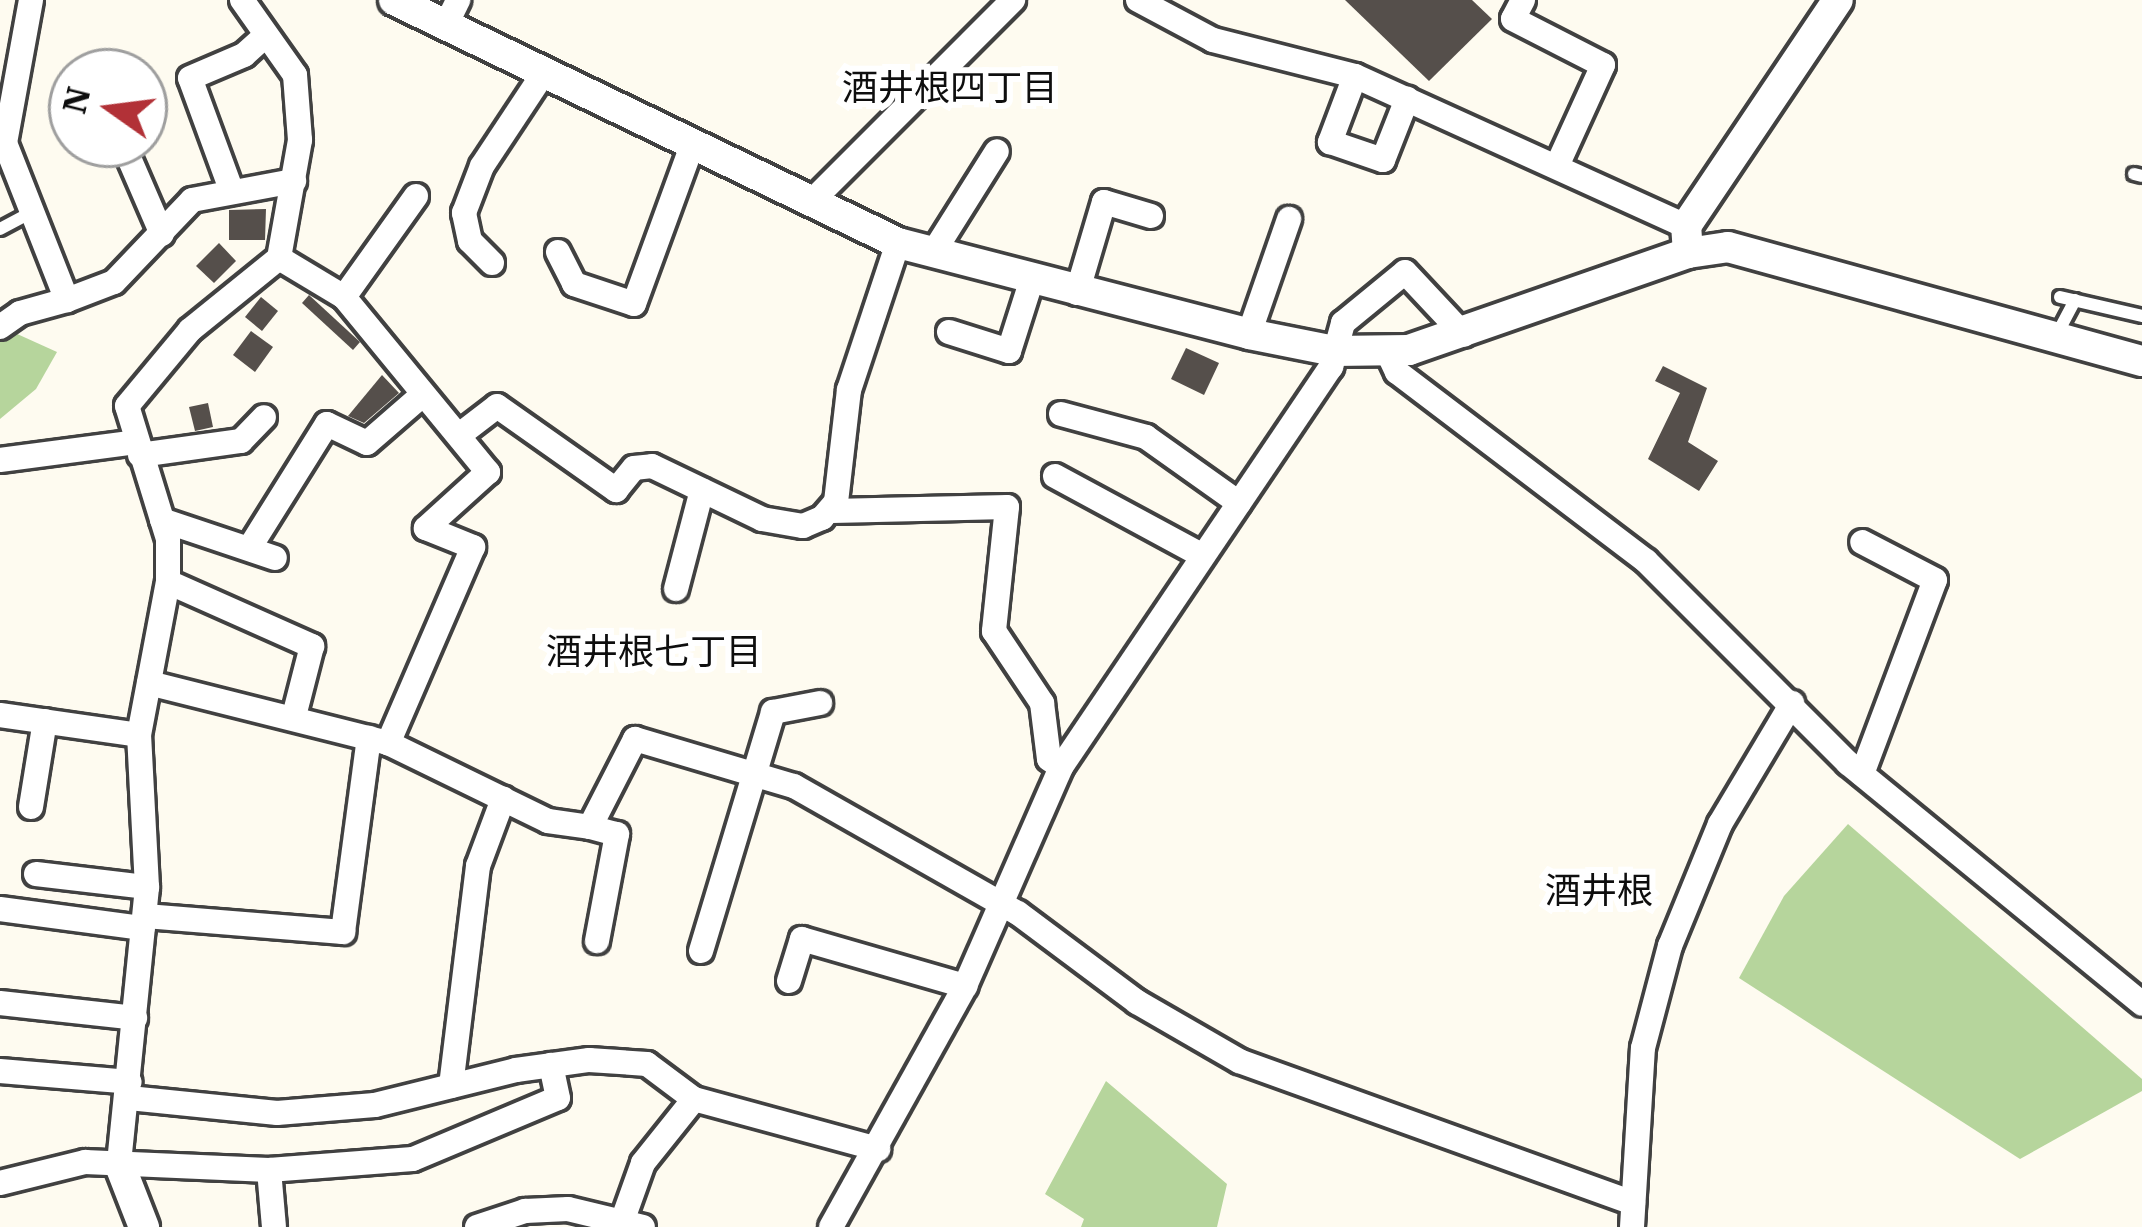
<!DOCTYPE html>
<meta charset="utf-8">
<style>
body{margin:0}
#map{position:relative;width:2142px;height:1227px;overflow:hidden;background:#fefbf0;font-family:"IBM Plex Serif","Noto Sans JP",serif}
div>[style]{position:absolute}
[style*='--x']{left:calc(var(--x)*1px);top:calc(var(--y)*1px);width:calc(var(--w)*1px);rotate:calc(var(--a)*1deg)}
.forest>*{inset:0;background:#b6d59c}
.building>*{inset:0;background:#554f4b}
.roads{filter:drop-shadow(3px 0 #414141) drop-shadow(-3px 0 #414141) drop-shadow(0 3px #414141) drop-shadow(0 -3px #414141)}
.service>*{height:12px;margin:-6px;padding:0 6px;transform-origin:6px;border-radius:6px;background:#fff}
.minor>*{height:24px;margin:-12px;padding:0 12px;transform-origin:12px;border-radius:12px;background:#fff}
.tertiary>*{height:30px;margin:-15px;padding:0 15px;transform-origin:15px;border-radius:15px;background:#fff}
span{translate:-50% -50%;white-space:nowrap;text-align:center;line-height:1.15;-webkit-text-stroke:12px #fff;paint-order:stroke}
.neighbourhood-label{font-size:36px;color:#0e0e0e}
.north{position:absolute;left:48px;top:48px;width:120px;height:120px;box-sizing:border-box;background:#fff;border:3px solid #9f9f9f;border-radius:50%;rotate:284deg;font-size:33px;font-weight:700;line-height:48px;text-align:center;color:#0e0e0e}
.north::after{content:'';display:block;margin:auto;width:42px;height:54px;background:#b23137;clip-path:polygon(50% 0,100% 100%,50% 72%,0 100%)}
</style>
<div id="map">
<div class="forest">
<div style="clip-path:polygon(15px 333px,57px 352px,36px 389px,0 419px,0 341px)"></div>
<div style="clip-path:polygon(1848px 824px,2142px 1079px,2142px 1091px,2020px 1159px,1739px 978px,1784px 896px)"></div>
<div style="clip-path:polygon(1106px 1081px,1227px 1184px,1217px 1227px,1081px 1227px,1084px 1219px,1045px 1194px)"></div>
</div>
<div class="building">
<div style="clip-path:polygon(1345px 0,1472px 0,1492px 19px,1429px 81px)"></div>
<div style="clip-path:polygon(266px 209px,265px 240px,229px 240px,229px 210px)"></div>
<div style="clip-path:polygon(219px 243px,236px 261px,214px 283px,196px 266px)"></div>
<div style="clip-path:polygon(309px 295px,360px 342px,353px 350px,302px 303px)"></div>
<div style="clip-path:polygon(261px 297px,278px 311px,262px 331px,245px 317px)"></div>
<div style="clip-path:polygon(251px 331px,273px 347px,255px 372px,233px 355px)"></div>
<div style="clip-path:polygon(1186px 348px,1219px 363px,1204px 395px,1171px 379px)"></div>
<div style="clip-path:polygon(1663px 366px,1707px 388px,1688px 442px,1718px 461px,1699px 491px,1648px 459px,1680px 393px,1655px 381px)"></div>
<div style="clip-path:polygon(382px 375px,399px 393px,364px 423px,348px 416px)"></div>
<div style="clip-path:polygon(208px 403px,213px 427px,195px 431px,189px 407px)"></div>
</div>
<div class="roads">
<div class="service">
<div style="--x:2134;--y:174;--w:8;--a:14"></div>
<div style="--x:0;--y:229;--w:34;--a:-28"></div>
<div style="--x:2060;--y:297;--w:84;--a:13"></div>
<div style="--x:2055;--y:338;--w:43;--a:-62.2"></div>
</div>
<div class="minor">
<div style="--x:31;--y:0;--w:145;--a:100.3"></div>
<div style="--x:5;--y:143;--w:169;--a:68.5"></div>
<div style="--x:67;--y:300;--w:50;--a:-21"></div>
<div style="--x:114;--y:282;--w:113;--a:-46.4"></div>
<div style="--x:192;--y:200;--w:104;--a:-10.6"></div>
<div style="--x:1138;--y:0;--w:85;--a:28.1"></div>
<div style="--x:1213;--y:40;--w:146;--a:14.2"></div>
<div style="--x:1355;--y:76;--w:363;--a:24.4"></div>
<div style="--x:1523;--y:0;--w:21;--a:118"></div>
<div style="--x:1513;--y:19;--w:101;--a:27.1"></div>
<div style="--x:1603;--y:65;--w:111;--a:114.5"></div>
<div style="--x:446;--y:25;--w:28;--a:-64"></div>
<div style="--x:1355;--y:76;--w:71;--a:110.7"></div>
<div style="--x:1330;--y:142;--w:56;--a:18.8"></div>
<div style="--x:1383;--y:160;--w:66;--a:-68.5"></div>
<div style="--x:123;--y:144;--w:98;--a:66.6"></div>
<div style="--x:232;--y:192;--w:121;--a:-110.2"></div>
<div style="--x:190;--y:78;--w:59;--a:-23.1"></div>
<div style="--x:244;--y:55;--w:27;--a:-42"></div>
<div style="--x:811;--y:202;--w:286;--a:-45"></div>
<div style="--x:558;--y:252;--w:36;--a:63"></div>
<div style="--x:574;--y:284;--w:63;--a:18.4"></div>
<div style="--x:634;--y:304;--w:166;--a:-69.9"></div>
<div style="--x:933;--y:253;--w:120;--a:-57.9"></div>
<div style="--x:279;--y:258;--w:76;--a:31"></div>
<div style="--x:344;--y:297;--w:227;--a:50.6"></div>
<div style="--x:488;--y:472;--w:84;--a:137.9"></div>
<div style="--x:426;--y:528;--w:51;--a:22"></div>
<div style="--x:473;--y:547;--w:214;--a:113.4"></div>
<div style="--x:492;--y:263;--w:31;--a:-135"></div>
<div style="--x:470;--y:241;--w:29;--a:-102"></div>
<div style="--x:464;--y:213;--w:50;--a:-69"></div>
<div style="--x:482;--y:166;--w:110;--a:-56.5"></div>
<div style="--x:1077;--y:293;--w:95;--a:-73.5"></div>
<div style="--x:1104;--y:202;--w:49;--a:16.6"></div>
<div style="--x:344;--y:297;--w:124;--a:-54.5"></div>
<div style="--x:0;--y:327;--w:24;--a:-35"></div>
<div style="--x:20;--y:313;--w:49;--a:-15.5"></div>
<div style="--x:949;--y:332;--w:63;--a:17.6"></div>
<div style="--x:1009;--y:351;--w:72;--a:-72.3"></div>
<div style="--x:1249;--y:334;--w:122;--a:-70.8"></div>
<div style="--x:1388;--y:353;--w:21;--a:65"></div>
<div style="--x:1397;--y:372;--w:313;--a:37.2"></div>
<div style="--x:1646;--y:561;--w:286;--a:45"></div>
<div style="--x:1848;--y:763;--w:380;--a:39.3"></div>
<div style="--x:1061;--y:414;--w:88;--a:15.1"></div>
<div style="--x:1146;--y:437;--w:114;--a:35.4"></div>
<div style="--x:462;--y:433;--w:44;--a:-37.6"></div>
<div style="--x:497;--y:406;--w:146;--a:35.2"></div>
<div style="--x:616;--y:490;--w:28;--a:-51"></div>
<div style="--x:634;--y:468;--w:18;--a:-6"></div>
<div style="--x:652;--y:466;--w:122;--a:25.7"></div>
<div style="--x:762;--y:519;--w:42;--a:9.7"></div>
<div style="--x:803;--y:526;--w:21;--a:-23"></div>
<div style="--x:822;--y:518;--w:21;--a:-49"></div>
<div style="--x:836;--y:502;--w:113;--a:-83.4"></div>
<div style="--x:849;--y:390;--w:155;--a:-71.6"></div>
<div style="--x:140;--y:455;--w:102;--a:-7.9"></div>
<div style="--x:241;--y:441;--w:33;--a:-46"></div>
<div style="--x:0;--y:460;--w:137;--a:-7.5"></div>
<div style="--x:1055;--y:476;--w:168;--a:28.4"></div>
<div style="--x:833;--y:511;--w:174;--a:-1.3"></div>
<div style="--x:1007;--y:507;--w:125;--a:96"></div>
<div style="--x:994;--y:631;--w:87;--a:56.3"></div>
<div style="--x:1042;--y:703;--w:56;--a:82.9"></div>
<div style="--x:1049;--y:759;--w:14;--a:34"></div>
<div style="--x:162;--y:520;--w:119;--a:18.6"></div>
<div style="--x:250;--y:547;--w:145;--a:-58"></div>
<div style="--x:327;--y:424;--w:44;--a:25.4"></div>
<div style="--x:367;--y:443;--w:70;--a:-41"></div>
<div style="--x:168;--y:582;--w:158;--a:24"></div>
<div style="--x:312;--y:646;--w:72;--a:104.4"></div>
<div style="--x:676;--y:589;--w:102;--a:-75.3"></div>
<div style="--x:149;--y:683;--w:246;--a:14.1"></div>
<div style="--x:388;--y:743;--w:178;--a:26"></div>
<div style="--x:548;--y:821;--w:42;--a:8.1"></div>
<div style="--x:590;--y:827;--w:99;--a:-62.9"></div>
<div style="--x:635;--y:739;--w:166;--a:16.5"></div>
<div style="--x:794;--y:786;--w:257;--a:29.6"></div>
<div style="--x:1018;--y:913;--w:149;--a:36.8"></div>
<div style="--x:1137;--y:1002;--w:118;--a:30"></div>
<div style="--x:1239;--y:1061;--w:419;--a:19.8"></div>
<div style="--x:0;--y:715;--w:140;--a:8.2"></div>
<div style="--x:1862;--y:774;--w:207;--a:-69.4"></div>
<div style="--x:1935;--y:580;--w:82;--a:-152.5"></div>
<div style="--x:31;--y:807;--w:87;--a:-80.8"></div>
<div style="--x:590;--y:827;--w:28;--a:15"></div>
<div style="--x:617;--y:834;--w:109;--a:100.6"></div>
<div style="--x:36;--y:874;--w:112;--a:6.7"></div>
<div style="--x:0;--y:909;--w:144;--a:7.6"></div>
<div style="--x:145;--y:916;--w:199;--a:4.6"></div>
<div style="--x:343;--y:932;--w:196;--a:-82.4"></div>
<div style="--x:701;--y:951;--w:250;--a:-73.2"></div>
<div style="--x:773;--y:712;--w:48;--a:-10.8"></div>
<div style="--x:789;--y:981;--w:44;--a:-72.8"></div>
<div style="--x:802;--y:939;--w:170;--a:16.1"></div>
<div style="--x:0;--y:1003;--w:136;--a:6.3"></div>
<div style="--x:0;--y:1071;--w:130;--a:4.8"></div>
<div style="--x:451;--y:1086;--w:222;--a:-83"></div>
<div style="--x:478;--y:866;--w:72;--a:-69.5"></div>
<div style="--x:129;--y:1098;--w:149;--a:5.8"></div>
<div style="--x:277;--y:1113;--w:98;--a:-4.7"></div>
<div style="--x:375;--y:1105;--w:145;--a:-13.9"></div>
<div style="--x:516;--y:1070;--w:74;--a:-7.8"></div>
<div style="--x:589;--y:1060;--w:58;--a:3.9"></div>
<div style="--x:647;--y:1064;--w:59;--a:36.7"></div>
<div style="--x:694;--y:1099;--w:191;--a:15.2"></div>
<div style="--x:119;--y:1163;--w:277;--a:-84.2"></div>
<div style="--x:147;--y:887;--w:152;--a:-93"></div>
<div style="--x:139;--y:735;--w:156;--a:-79.3"></div>
<div style="--x:168;--y:582;--w:43;--a:-90"></div>
<div style="--x:168;--y:539;--w:139;--a:-107.1"></div>
<div style="--x:127;--y:406;--w:99;--a:-50.3"></div>
<div style="--x:190;--y:330;--w:114;--a:-39"></div>
<div style="--x:279;--y:258;--w:120;--a:-79.9"></div>
<div style="--x:300;--y:140;--w:65;--a:-94.4"></div>
<div style="--x:295;--y:75;--w:92;--a:-125.2"></div>
<div style="--x:269;--y:1170;--w:144;--a:-4.4"></div>
<div style="--x:413;--y:1159;--w:157;--a:-22.8"></div>
<div style="--x:558;--y:1098;--w:34;--a:-102"></div>
<div style="--x:0;--y:1183;--w:88;--a:-13.9"></div>
<div style="--x:85;--y:1162;--w:184;--a:2.5"></div>
<div style="--x:269;--y:1170;--w:57;--a:85"></div>
<div style="--x:623;--y:1219;--w:59;--a:-70.3"></div>
<div style="--x:643;--y:1163;--w:82;--a:-51.4"></div>
<div style="--x:477;--y:1227;--w:51;--a:-18.4"></div>
<div style="--x:525;--y:1211;--w:43;--a:-2.7"></div>
<div style="--x:568;--y:1209;--w:77;--a:13.5"></div>
<div style="--x:831;--y:1227;--w:276;--a:-60.9"></div>
<div style="--x:965;--y:986;--w:239;--a:-66.3"></div>
<div style="--x:1061;--y:767;--w:483;--a:-56"></div>
<div style="--x:1331;--y:367;--w:46;--a:-74.7"></div>
<div style="--x:1343;--y:323;--w:80;--a:-39.4"></div>
<div style="--x:1405;--y:272;--w:86;--a:46.9"></div>
<div style="--x:1632;--y:1227;--w:179;--a:-86.5"></div>
<div style="--x:1643;--y:1048;--w:106;--a:-75.2"></div>
<div style="--x:1670;--y:946;--w:132;--a:-67.7"></div>
<div style="--x:1720;--y:824;--w:141;--a:-59.2"></div>
</div>
<div class="tertiary">
<div style="--x:394;--y:0;--w:560;--a:25.74"></div>
<div style="--x:898;--y:243;--w:363;--a:14.5"></div>
<div style="--x:1249;--y:334;--w:87;--a:11.3"></div>
<div style="--x:1334;--y:351;--w:75;--a:-0.8"></div>
<div style="--x:1409;--y:350;--w:295;--a:-19.2"></div>
<div style="--x:1688;--y:253;--w:40;--a:-8.5"></div>
<div style="--x:1728;--y:247;--w:429;--a:15.4"></div>
<div style="--x:1688;--y:253;--w:27;--a:-94"></div>
<div style="--x:1686;--y:226;--w:272;--a:-56.1"></div>
<div style="--x:119;--y:1163;--w:69;--a:68.7"></div>
</div>
</div>
<div class="neighbourhood-label">
<span style="left:950px;top:87px">酒井根四丁目</span>
<span style="left:654px;top:651px">酒井根七丁目</span>
<span style="left:1599px;top:890px">酒井根</span>
</div>
<div class="north">N</div>
</div>
